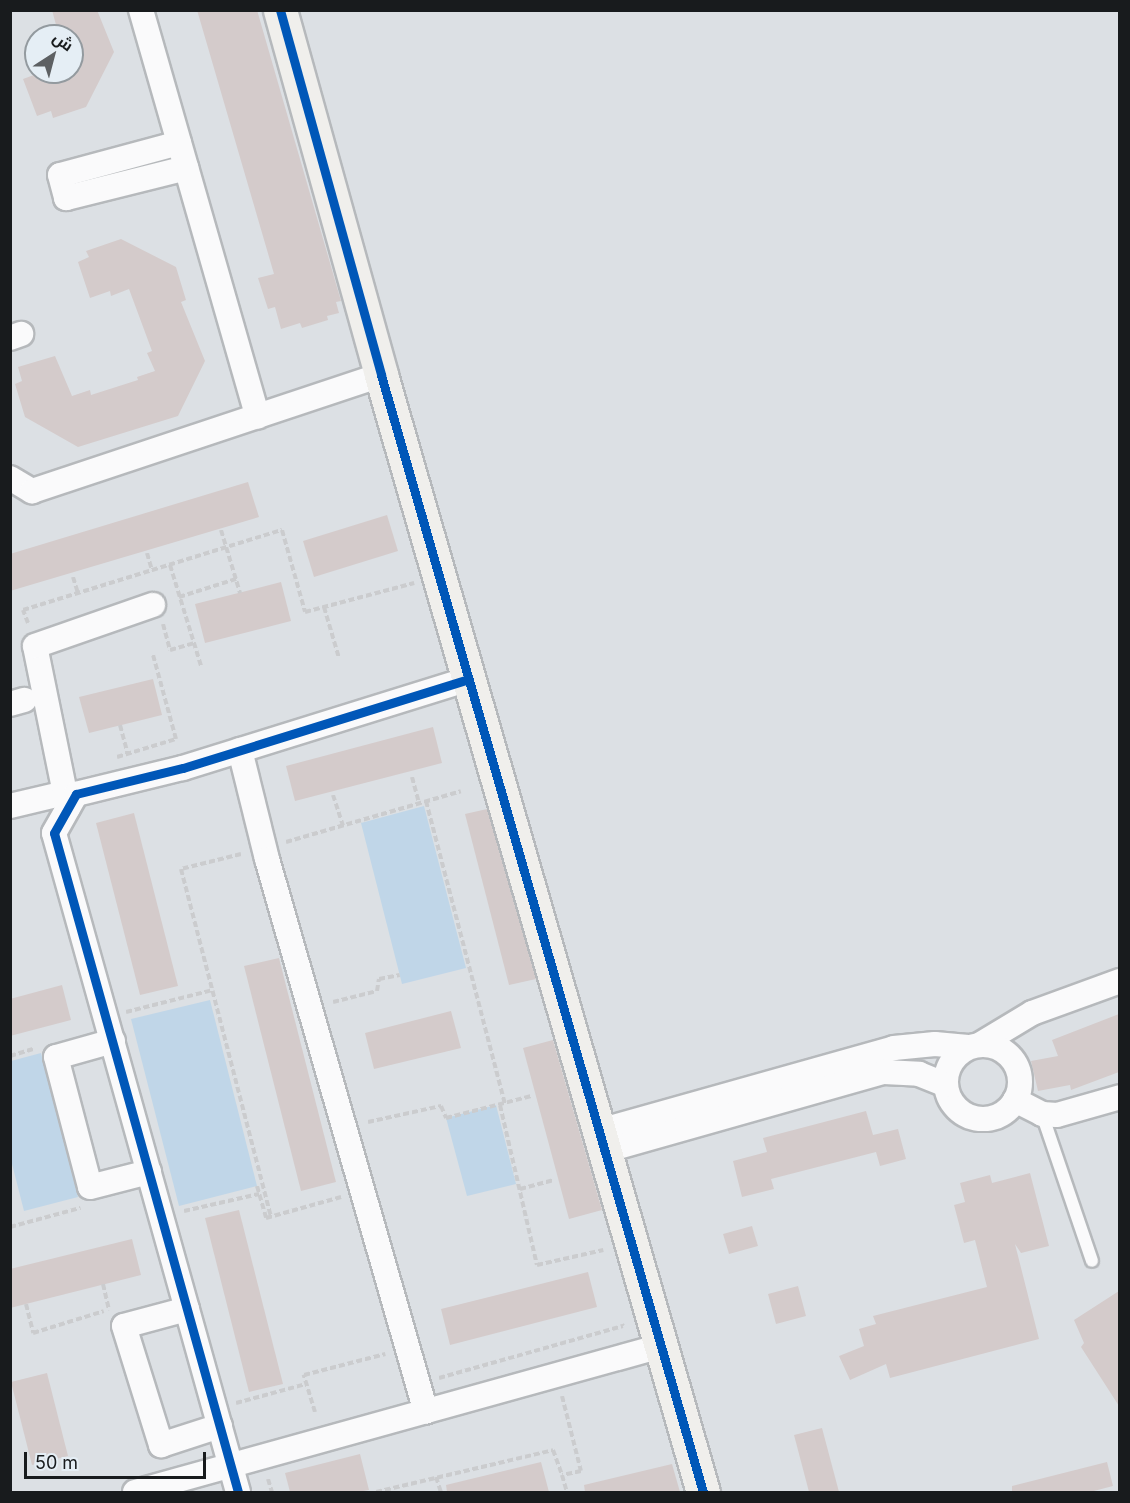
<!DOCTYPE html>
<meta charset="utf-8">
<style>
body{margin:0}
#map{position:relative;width:1130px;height:1503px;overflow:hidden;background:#dce0e4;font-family:Inter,Cairo,sans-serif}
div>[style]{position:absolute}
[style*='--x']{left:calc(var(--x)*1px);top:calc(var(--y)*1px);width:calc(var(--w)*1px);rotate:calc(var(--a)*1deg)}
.green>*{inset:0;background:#c0d6e8}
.building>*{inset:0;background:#d4cbcb}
.path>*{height:4px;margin-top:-2px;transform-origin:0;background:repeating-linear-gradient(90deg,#cbccce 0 6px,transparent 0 9px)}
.roads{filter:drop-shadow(2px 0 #b6b9bc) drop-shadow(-2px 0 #b6b9bc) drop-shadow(0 2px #b6b9bc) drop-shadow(0 -2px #b6b9bc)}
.lane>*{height:12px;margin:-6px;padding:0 6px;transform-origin:6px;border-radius:6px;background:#fafafb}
.street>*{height:24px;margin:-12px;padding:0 12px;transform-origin:12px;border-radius:12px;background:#fafafb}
.street>.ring{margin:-12px;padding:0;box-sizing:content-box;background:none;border:24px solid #fafafb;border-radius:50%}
.secondary>*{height:33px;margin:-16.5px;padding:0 16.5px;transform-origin:16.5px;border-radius:16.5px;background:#f0efec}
.cycleway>*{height:9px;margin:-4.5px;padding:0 4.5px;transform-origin:4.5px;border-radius:4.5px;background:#0057b8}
span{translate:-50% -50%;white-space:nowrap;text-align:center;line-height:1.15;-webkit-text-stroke:5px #e5eef5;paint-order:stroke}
.frame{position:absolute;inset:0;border:12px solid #181b1d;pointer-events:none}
.north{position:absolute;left:24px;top:24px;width:60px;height:60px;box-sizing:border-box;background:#e5eef5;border:2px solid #939a9f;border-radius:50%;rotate:36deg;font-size:16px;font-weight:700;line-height:24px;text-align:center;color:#181b1d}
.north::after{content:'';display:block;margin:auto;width:21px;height:27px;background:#5d6063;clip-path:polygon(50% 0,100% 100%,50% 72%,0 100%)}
.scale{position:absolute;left:24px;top:1452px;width:182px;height:27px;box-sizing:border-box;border:3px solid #181b1d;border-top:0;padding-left:8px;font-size:18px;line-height:21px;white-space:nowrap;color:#181b1d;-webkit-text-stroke:4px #e5eef5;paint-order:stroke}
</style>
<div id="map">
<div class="green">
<div style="clip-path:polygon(424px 806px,466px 968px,402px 984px,361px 823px)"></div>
<div style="clip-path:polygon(210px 1000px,257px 1186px,179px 1206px,131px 1019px)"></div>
<div style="clip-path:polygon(41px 1053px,78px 1197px,24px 1211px,11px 1160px,11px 1061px)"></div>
<div style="clip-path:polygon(496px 1105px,516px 1184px,467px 1196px,446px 1118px)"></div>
</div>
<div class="building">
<div style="clip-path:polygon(52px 10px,97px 10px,114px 52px,86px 107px,53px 118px,51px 111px,37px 116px,23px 79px,42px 72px,72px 72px,72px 36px,59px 36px)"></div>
<div style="clip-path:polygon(197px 10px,257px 10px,341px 301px,336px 302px,339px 313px,327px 316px,328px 320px,302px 328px,300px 323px,281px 329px,275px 307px,268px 309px,258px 278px,274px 274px)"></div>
<div style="clip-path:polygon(121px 239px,176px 267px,186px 300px,181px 302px,205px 361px,178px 416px,78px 447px,25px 417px,15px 384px,22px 381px,18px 367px,55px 356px,72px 396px,90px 390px,91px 395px,138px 380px,137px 377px,155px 371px,147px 353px,152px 351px,129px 289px,111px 296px,110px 291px,90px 298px,78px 262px,89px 257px,86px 251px)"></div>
<div style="clip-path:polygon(248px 482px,259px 517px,10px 591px,10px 554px)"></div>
<div style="clip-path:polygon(387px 515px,398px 551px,314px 577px,303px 541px)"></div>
<div style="clip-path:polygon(281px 582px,291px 621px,205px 643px,195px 604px)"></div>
<div style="clip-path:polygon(153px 679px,162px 715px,89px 733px,79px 697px)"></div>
<div style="clip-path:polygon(433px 727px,442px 763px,295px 801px,286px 766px)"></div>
<div style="clip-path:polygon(487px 809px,536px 979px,509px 985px,465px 814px)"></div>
<div style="clip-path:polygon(134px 813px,178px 986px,140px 995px,96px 823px)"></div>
<div style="clip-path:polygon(279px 958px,336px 1182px,301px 1191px,244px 966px)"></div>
<div style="clip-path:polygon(62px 985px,71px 1020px,10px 1036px,10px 999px)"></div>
<div style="clip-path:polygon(451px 1011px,461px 1048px,374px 1069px,365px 1033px)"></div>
<div style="clip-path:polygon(1119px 1014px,1119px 1072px,1071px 1090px,1070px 1085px,1038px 1091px,1031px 1061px,1058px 1056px,1052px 1040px)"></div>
<div style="clip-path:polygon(553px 1040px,602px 1210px,569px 1219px,523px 1048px)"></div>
<div style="clip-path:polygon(866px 1111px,873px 1135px,898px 1129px,906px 1159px,880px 1166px,876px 1152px,771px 1179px,774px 1189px,742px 1197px,733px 1161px,767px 1152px,763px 1138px)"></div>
<div style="clip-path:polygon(1030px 1173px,1049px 1246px,1021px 1253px,1015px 1244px,1039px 1339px,890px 1378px,886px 1364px,850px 1380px,839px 1356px,864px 1346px,859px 1329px,876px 1324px,873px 1316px,987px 1287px,975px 1240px,964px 1243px,954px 1205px,965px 1202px,960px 1183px,990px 1175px,992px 1183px)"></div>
<div style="clip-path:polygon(239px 1210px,283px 1384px,249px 1392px,205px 1218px)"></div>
<div style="clip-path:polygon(752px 1226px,758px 1246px,729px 1254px,723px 1234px)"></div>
<div style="clip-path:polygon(132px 1239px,141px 1275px,10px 1308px,10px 1269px)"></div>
<div style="clip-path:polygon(588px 1272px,597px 1307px,450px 1345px,441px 1309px)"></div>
<div style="clip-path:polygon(798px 1286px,806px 1316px,776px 1324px,768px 1294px)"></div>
<div style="clip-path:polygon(1119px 1291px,1119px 1406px,1081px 1347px,1084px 1343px,1074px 1320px)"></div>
<div style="clip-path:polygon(47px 1373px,68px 1456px,32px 1465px,11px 1382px)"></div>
<div style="clip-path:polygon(822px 1428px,839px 1492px,809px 1492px,794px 1435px)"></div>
<div style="clip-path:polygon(360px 1454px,369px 1490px,358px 1492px,290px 1492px,285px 1473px)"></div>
<div style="clip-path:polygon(541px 1462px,549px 1492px,447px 1492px,446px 1485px)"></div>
<div style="clip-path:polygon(1107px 1462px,1113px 1486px,1090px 1492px,1012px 1492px,1012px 1486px)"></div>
<div style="clip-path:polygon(672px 1464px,680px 1492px,585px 1492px,584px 1485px)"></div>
</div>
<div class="path">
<div style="--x:221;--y:530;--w:66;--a:73.2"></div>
<div style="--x:147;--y:553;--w:18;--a:74"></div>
<div style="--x:170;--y:565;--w:106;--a:72.9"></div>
<div style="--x:73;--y:577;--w:17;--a:73"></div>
<div style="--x:179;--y:597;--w:60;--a:-17.5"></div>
<div style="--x:324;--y:607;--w:53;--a:73.6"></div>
<div style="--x:28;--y:623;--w:14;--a:-111"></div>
<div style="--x:23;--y:610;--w:271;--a:-17.2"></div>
<div style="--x:282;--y:530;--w:85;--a:74.3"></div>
<div style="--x:305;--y:612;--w:113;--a:-14.9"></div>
<div style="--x:163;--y:624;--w:27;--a:75"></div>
<div style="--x:170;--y:650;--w:25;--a:-16"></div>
<div style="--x:120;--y:725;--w:30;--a:75"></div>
<div style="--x:117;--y:757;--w:62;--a:-17"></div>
<div style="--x:176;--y:739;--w:87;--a:-105.3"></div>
<div style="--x:412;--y:777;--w:27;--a:75"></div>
<div style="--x:333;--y:795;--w:32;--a:72"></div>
<div style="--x:426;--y:801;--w:314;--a:75.4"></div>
<div style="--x:286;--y:842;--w:182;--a:-16.2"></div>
<div style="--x:241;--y:854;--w:62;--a:166"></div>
<div style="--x:181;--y:869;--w:359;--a:75.5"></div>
<div style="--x:333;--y:1002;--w:45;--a:-14"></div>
<div style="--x:377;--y:991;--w:12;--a:-81"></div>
<div style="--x:379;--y:979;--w:21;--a:-11"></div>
<div style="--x:126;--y:1012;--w:90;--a:-14.2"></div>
<div style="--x:10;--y:1056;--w:24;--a:-17"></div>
<div style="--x:500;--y:1105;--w:164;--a:77"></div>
<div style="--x:537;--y:1265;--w:68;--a:-12.8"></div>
<div style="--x:368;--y:1122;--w:75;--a:-12.4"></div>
<div style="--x:441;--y:1106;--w:13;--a:67"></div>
<div style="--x:446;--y:1118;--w:88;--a:-14.5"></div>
<div style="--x:257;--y:1186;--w:33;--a:74"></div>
<div style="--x:266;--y:1218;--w:78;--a:-15.6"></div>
<div style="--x:520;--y:1189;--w:34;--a:-15"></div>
<div style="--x:184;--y:1211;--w:77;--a:-12.8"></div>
<div style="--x:10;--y:1227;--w:73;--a:-15.2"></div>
<div style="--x:103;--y:1284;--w:27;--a:77"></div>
<div style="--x:26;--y:1304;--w:30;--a:76"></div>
<div style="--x:33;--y:1333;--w:74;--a:-17.2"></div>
<div style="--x:439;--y:1378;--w:191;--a:-15.8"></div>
<div style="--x:623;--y:1326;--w:2;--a:-117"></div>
<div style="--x:562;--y:1396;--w:77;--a:75.8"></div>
<div style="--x:581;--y:1471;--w:19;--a:168"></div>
<div style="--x:562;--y:1475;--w:18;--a:74"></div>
<div style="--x:236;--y:1403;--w:73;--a:-15.2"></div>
<div style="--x:315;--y:1412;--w:39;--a:-107"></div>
<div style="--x:304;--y:1375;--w:84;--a:-14.5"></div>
<div style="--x:436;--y:1477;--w:16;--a:72"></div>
<div style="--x:268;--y:1479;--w:14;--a:73"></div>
<div style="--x:376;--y:1492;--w:182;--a:-13.3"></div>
<div style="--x:553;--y:1450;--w:27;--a:70"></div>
</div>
<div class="roads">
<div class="lane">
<div style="--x:1042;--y:1114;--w:155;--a:71.2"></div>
</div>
<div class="street">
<div style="--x:141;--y:10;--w:423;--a:74"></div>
<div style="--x:179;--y:143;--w:123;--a:164.9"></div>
<div style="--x:60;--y:175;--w:24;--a:75"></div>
<div style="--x:66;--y:198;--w:124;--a:-14"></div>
<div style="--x:10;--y:338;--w:12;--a:-20"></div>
<div style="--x:10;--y:478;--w:26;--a:31"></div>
<div style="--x:32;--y:491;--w:368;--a:-18.4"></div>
<div style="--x:10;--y:704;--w:15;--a:-16"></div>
<div style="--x:240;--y:750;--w:112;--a:76.1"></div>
<div style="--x:267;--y:859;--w:575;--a:73.96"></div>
<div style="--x:10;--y:806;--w:57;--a:-13.3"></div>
<div style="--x:68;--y:808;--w:165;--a:-101.5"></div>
<div style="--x:35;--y:646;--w:125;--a:-19.2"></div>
<div style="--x:113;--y:1041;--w:59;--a:164.3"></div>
<div style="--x:56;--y:1057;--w:134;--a:75.3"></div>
<div style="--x:90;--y:1187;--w:61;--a:-14.3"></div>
<div style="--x:979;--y:1045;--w:62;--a:-31.1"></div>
<div style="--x:1032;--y:1013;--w:94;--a:-20"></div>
<div class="ring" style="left:946px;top:1045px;width:50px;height:50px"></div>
<div style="--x:1015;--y:1100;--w:30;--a:27"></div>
<div style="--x:1042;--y:1114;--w:15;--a:4"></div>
<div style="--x:1057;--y:1115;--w:66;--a:-15.9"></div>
<div style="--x:599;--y:1131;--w:306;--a:-15.7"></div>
<div style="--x:894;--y:1048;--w:41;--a:-5.6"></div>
<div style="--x:935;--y:1044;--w:33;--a:5"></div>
<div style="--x:604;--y:1151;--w:291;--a:-15.8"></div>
<div style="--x:884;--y:1072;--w:35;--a:3"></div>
<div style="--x:919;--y:1074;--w:29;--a:22"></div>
<div style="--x:187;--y:1309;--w:65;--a:164.9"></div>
<div style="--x:124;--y:1326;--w:125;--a:72.7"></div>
<div style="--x:161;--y:1445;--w:62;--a:-17.9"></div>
<div style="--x:135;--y:1492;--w:546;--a:-15.51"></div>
<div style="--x:238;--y:1492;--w:684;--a:-105.6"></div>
<div style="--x:54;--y:833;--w:45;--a:-60.6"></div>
<div style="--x:76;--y:794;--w:110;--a:-13.7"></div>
<div style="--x:183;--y:768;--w:299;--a:-17.3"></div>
</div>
<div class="secondary">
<div style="--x:280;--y:10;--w:379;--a:74.5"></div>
<div style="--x:381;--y:375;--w:1162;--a:73.92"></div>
</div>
</div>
<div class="cycleway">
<div style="--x:280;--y:10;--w:379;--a:74.5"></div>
<div style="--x:381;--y:375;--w:1162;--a:73.92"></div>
<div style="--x:238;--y:1492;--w:684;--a:-105.6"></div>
<div style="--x:54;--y:833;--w:45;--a:-60.6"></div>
<div style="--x:76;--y:794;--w:110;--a:-13.7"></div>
<div style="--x:183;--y:768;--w:299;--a:-17.3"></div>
</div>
<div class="frame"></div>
<div class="north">ش</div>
<div class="scale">50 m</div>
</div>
